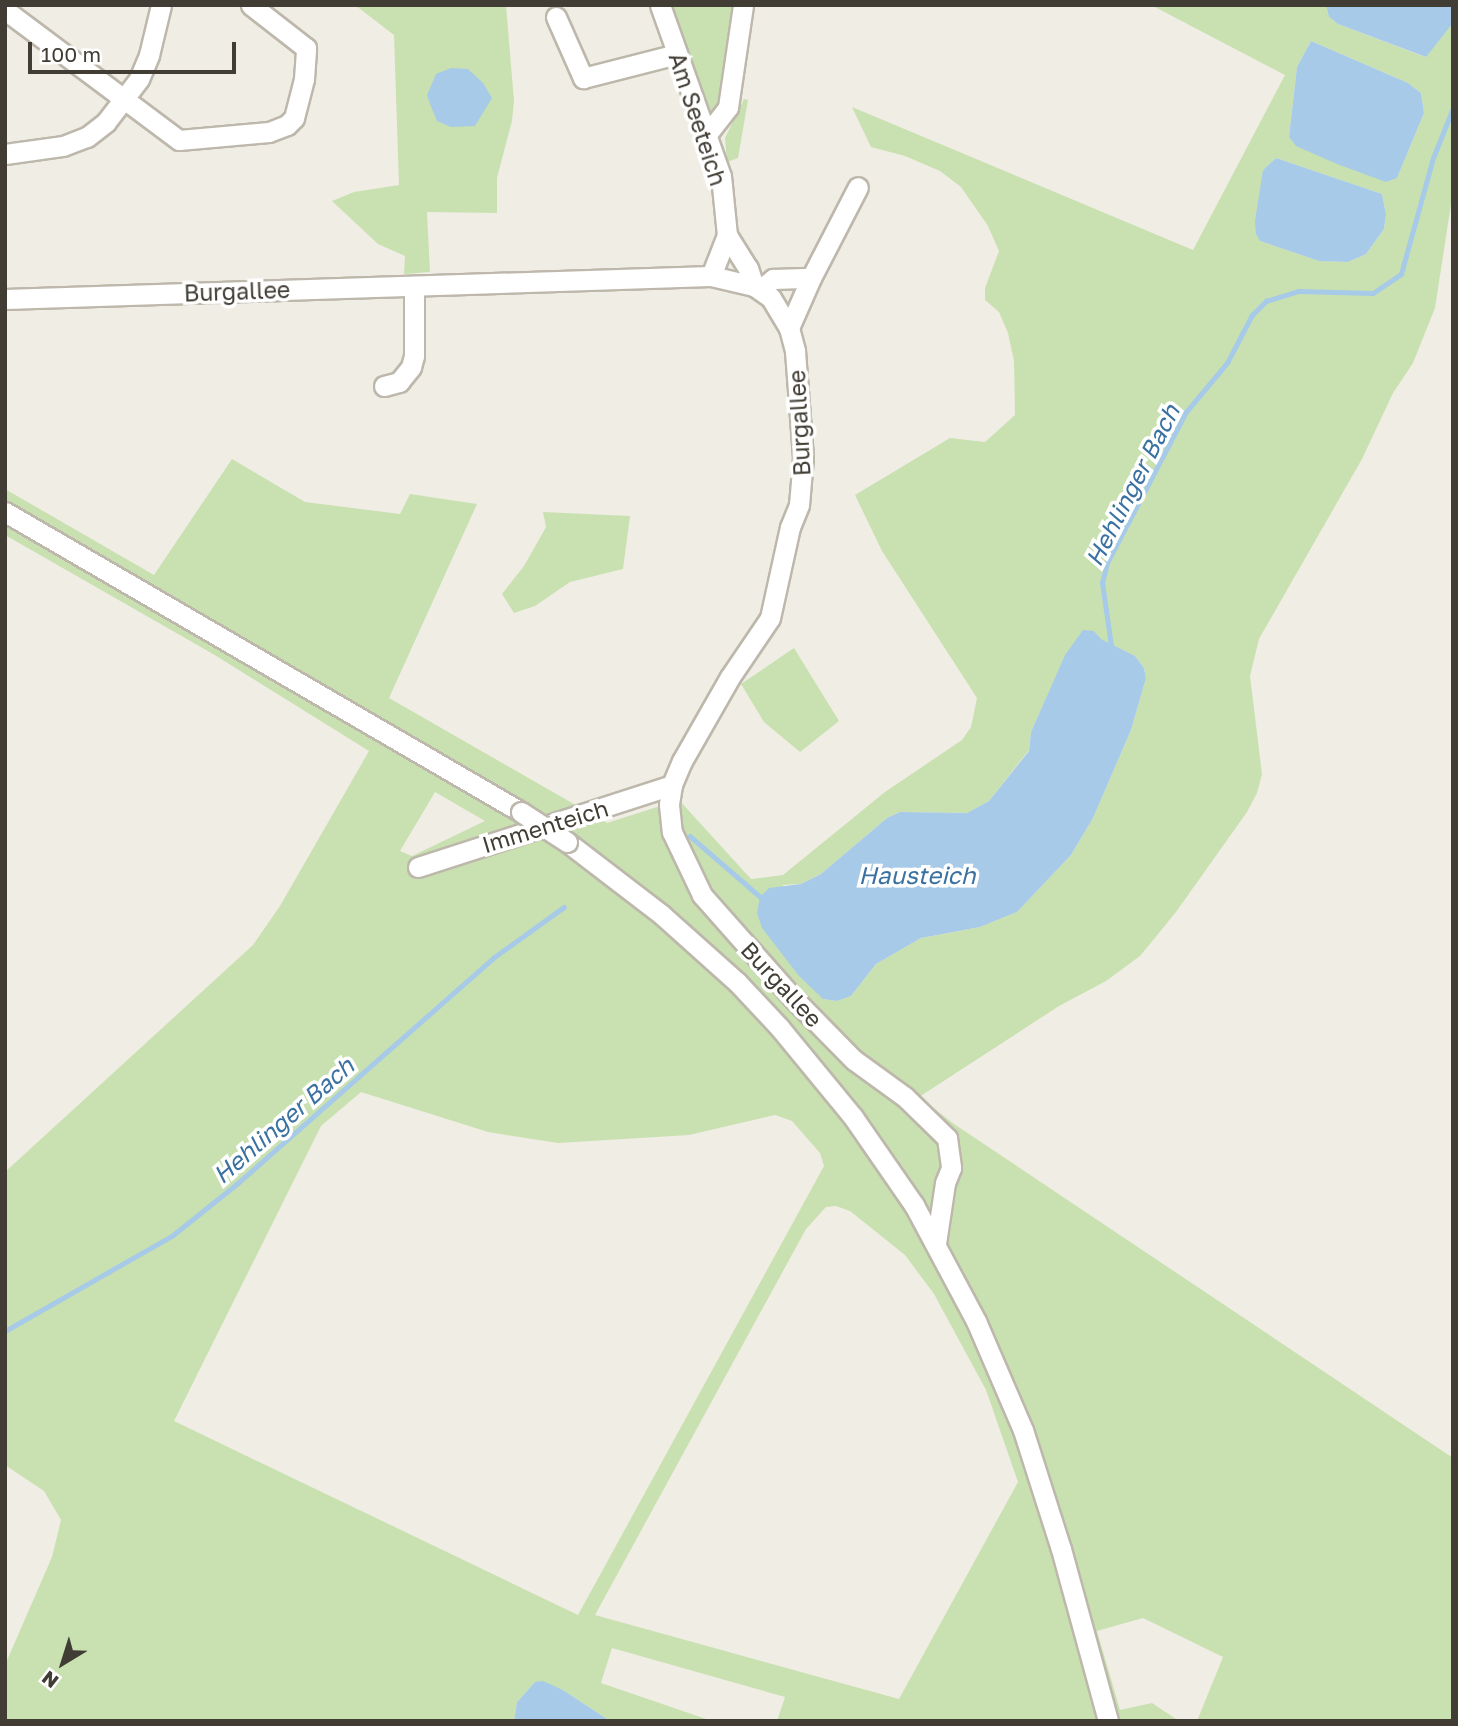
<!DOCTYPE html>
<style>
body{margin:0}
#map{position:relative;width:1458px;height:1726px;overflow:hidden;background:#f0ede4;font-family:"Golos Text",sans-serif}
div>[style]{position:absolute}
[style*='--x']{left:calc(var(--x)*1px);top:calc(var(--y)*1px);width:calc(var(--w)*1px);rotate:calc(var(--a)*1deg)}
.green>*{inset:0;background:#c9e1b1}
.water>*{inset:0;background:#a6cae8}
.stream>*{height:4.5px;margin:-2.25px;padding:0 2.25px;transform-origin:2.25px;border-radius:2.25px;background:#a6cae8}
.roads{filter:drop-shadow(2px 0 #bdb8ab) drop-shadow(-2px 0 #bdb8ab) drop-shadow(0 2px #bdb8ab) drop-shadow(0 -2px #bdb8ab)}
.minor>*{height:19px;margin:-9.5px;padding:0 9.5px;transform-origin:9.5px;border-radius:9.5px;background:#fff}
.bridges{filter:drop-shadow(2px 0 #bdb8ab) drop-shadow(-2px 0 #bdb8ab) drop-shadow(0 2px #bdb8ab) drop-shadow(0 -2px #bdb8ab)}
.minor-bridge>*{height:19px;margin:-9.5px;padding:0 9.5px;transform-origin:9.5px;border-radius:9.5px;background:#fff}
span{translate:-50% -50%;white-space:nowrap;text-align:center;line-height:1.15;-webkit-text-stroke:7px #fff;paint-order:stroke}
.street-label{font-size:23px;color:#413d35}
.water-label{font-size:24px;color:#3a71a1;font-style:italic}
.frame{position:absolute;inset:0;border:7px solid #413d35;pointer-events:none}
.north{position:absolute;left:28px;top:1628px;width:70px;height:70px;-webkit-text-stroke:5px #fff;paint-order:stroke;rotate:218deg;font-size:19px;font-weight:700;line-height:28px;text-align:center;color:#413d35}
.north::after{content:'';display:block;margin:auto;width:24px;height:32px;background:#413d35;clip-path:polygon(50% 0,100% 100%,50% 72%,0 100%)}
.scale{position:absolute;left:28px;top:42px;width:208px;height:32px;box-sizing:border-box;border:4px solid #413d35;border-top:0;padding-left:9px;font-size:21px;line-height:24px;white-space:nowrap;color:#413d35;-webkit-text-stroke:5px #fff;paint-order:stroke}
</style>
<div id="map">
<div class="green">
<div style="clip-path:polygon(355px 5px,506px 5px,514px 101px,512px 121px,497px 178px,497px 213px,427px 212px,430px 272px,404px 274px,405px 256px,378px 244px,332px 201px,354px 192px,399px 185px,394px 35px)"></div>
<div style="clip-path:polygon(668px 5px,738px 5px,727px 98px,709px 117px)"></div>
<div style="clip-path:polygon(evenodd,1151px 5px,1326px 5px,1329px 17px,1338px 24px,1425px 57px,1453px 23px,1453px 191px,1435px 308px,1413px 363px,1393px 393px,1362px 459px,1259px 639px,1250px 676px,1262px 774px,1257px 793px,1247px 812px,1176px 912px,1140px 956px,1106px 981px,1059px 1006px,919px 1097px,954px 1124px,1453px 1458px,1453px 1721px,1197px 1721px,1223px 1657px,1143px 1618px,1097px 1631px,1120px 1710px,1152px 1703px,1179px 1721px,777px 1721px,785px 1697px,612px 1648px,601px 1683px,712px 1721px,610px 1721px,563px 1690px,535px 1682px,517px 1702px,514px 1721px,5px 1721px,5px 1665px,52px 1557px,61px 1520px,44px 1491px,5px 1465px,5px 1172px,253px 945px,280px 906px,369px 751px,213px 654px,5px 535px,5px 489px,154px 575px,232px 459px,305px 502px,400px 514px,410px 494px,477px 504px,389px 698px,607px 823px,679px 800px,751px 879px,783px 875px,885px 792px,962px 740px,971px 727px,977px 698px,882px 551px,855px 495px,950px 438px,985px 442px,1015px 415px,1014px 361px,1008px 333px,999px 312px,985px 300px,985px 288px,999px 251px,988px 226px,961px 187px,940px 171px,905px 156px,871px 147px,852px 107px,1193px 250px,1285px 75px,1151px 5px,1311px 41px,1408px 83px,1421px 93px,1424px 113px,1397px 178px,1289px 137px,1297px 67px,1311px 41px,1151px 5px,1276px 158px,1382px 194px,1386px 214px,1384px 229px,1366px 254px,1348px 262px,1319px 261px,1260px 241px,1263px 170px,1276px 158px,1151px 5px,1094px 631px,1100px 639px,1135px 656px,1144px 668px,1146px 678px,1131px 730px,1093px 818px,1071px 855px,1017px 912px,980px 927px,921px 938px,876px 964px,851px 996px,837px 1001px,823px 999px,783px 885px,801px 884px,821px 874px,887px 818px,900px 812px,967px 813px,989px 801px,1029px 750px,1031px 732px,1065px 656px,1094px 631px,1151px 5px,435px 792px,485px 821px,412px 856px,400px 851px,435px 792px,1151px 5px,361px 1092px,488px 1132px,558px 1143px,689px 1135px,775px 1115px,792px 1121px,820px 1153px,824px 1166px,578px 1615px,174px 1421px,321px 1126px,361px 1092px,1151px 5px,836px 1206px,850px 1211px,905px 1255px,934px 1294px,986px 1390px,1018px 1482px,899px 1699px,595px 1615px,806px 1229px,826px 1207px,836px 1206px)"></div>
<div style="clip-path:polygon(744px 99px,748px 100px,738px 158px,727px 162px,725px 138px)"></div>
<div style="clip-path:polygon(543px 512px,630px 516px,623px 569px,570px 582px,535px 606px,514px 613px,502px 594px,524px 566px,546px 527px)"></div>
<div style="clip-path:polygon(794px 648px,839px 721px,800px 752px,764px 722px,741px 684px)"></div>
</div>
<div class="water">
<div style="clip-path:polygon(1326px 5px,1453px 5px,1453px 23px,1426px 57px,1338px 24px,1329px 17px)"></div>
<div style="clip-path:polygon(1311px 41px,1408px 83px,1421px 93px,1424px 113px,1397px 178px,1386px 182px,1337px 164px,1296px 146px,1289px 137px,1297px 67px)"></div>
<div style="clip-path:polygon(451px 68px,468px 69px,483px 83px,492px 98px,475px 126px,451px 127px,437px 121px,430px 104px,427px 95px,436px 74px)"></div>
<div style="clip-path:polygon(1276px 158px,1382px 194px,1386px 214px,1384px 229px,1366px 254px,1348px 262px,1319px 261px,1260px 241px,1256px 234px,1255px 221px,1263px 170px)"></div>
<div style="clip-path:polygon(1083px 630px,1094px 631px,1101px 639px,1135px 656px,1144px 668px,1146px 678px,1131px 730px,1093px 818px,1071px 855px,1017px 912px,980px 927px,921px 938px,876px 964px,851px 996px,837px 1001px,823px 999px,799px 976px,762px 928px,757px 913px,760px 897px,769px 888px,801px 884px,821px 874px,887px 818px,900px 812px,967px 813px,989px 801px,1029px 751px,1031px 732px,1065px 655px)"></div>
<div style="clip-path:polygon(543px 1681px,563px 1690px,610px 1721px,514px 1721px,517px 1702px,535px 1682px)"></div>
</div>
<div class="stream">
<div style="--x:1111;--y:646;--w:64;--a:-98.1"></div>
<div style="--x:1102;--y:583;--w:21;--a:-76"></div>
<div style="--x:1107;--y:563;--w:170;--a:-62.4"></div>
<div style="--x:1186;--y:412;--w:64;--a:-50.1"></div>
<div style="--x:1227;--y:363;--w:54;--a:-62.5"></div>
<div style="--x:1252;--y:315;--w:20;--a:-45"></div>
<div style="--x:1266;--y:301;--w:34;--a:-17"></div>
<div style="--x:1299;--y:291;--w:74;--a:1.5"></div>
<div style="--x:1373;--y:293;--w:34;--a:-34"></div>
<div style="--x:1401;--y:274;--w:120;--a:-74.6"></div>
<div style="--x:1433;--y:158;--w:54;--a:-68.2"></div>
<div style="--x:690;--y:836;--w:96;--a:40.8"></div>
<div style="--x:5;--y:1331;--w:193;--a:-29.7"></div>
<div style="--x:173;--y:1235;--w:83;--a:-38.7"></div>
<div style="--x:238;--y:1183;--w:340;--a:-41.4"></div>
<div style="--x:493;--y:958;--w:87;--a:-35.7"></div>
</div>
<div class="roads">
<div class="minor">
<div style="--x:660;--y:5;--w:182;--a:70.4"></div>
<div style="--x:721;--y:176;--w:59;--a:84.2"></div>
<div style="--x:727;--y:235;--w:44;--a:111.3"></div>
<div style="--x:5;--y:10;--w:217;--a:36.8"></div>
<div style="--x:179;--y:140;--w:90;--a:-5.1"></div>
<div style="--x:269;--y:132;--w:19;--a:-21"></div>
<div style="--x:287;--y:125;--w:10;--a:-45"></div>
<div style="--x:294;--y:118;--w:40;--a:-75.6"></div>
<div style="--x:304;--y:79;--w:31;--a:-86"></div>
<div style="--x:306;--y:48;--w:70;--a:-142"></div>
<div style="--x:556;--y:17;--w:67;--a:66.1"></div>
<div style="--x:583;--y:78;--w:97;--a:-14.3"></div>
<div style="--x:708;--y:133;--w:33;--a:-52"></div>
<div style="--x:728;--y:107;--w:103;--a:-81.6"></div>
<div style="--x:5;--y:154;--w:59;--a:-7.9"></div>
<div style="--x:63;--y:146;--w:26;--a:-21"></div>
<div style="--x:87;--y:137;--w:24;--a:-38"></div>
<div style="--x:106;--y:122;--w:54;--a:-52.5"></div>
<div style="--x:139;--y:79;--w:26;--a:-67"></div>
<div style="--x:149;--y:55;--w:51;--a:-76.5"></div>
<div style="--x:727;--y:235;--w:39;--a:58"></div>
<div style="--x:748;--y:268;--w:19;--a:72"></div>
<div style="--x:761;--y:289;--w:16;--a:-40"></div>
<div style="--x:773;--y:279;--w:38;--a:-2"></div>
<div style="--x:811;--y:278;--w:102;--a:-62.7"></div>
<div style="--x:5;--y:299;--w:706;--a:-1.87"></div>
<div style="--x:711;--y:276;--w:44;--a:13.1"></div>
<div style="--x:754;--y:286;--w:21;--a:35"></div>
<div style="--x:771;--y:298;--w:35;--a:59"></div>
<div style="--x:789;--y:328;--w:24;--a:75"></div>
<div style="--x:795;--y:351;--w:107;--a:85.7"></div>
<div style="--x:803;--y:458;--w:47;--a:94.9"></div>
<div style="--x:799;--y:505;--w:24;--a:112"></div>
<div style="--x:790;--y:527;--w:93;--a:102.4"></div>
<div style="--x:770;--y:618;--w:71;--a:124.1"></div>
<div style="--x:730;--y:677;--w:97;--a:119.7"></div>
<div style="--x:682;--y:761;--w:26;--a:113"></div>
<div style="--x:672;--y:785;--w:20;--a:99"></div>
<div style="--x:669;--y:805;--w:27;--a:84"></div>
<div style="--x:672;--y:832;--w:70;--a:64.5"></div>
<div style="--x:702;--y:895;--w:137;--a:48.5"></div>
<div style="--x:793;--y:998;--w:87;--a:45.5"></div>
<div style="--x:854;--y:1060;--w:63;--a:36"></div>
<div style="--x:905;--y:1097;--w:59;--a:44.3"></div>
<div style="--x:947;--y:1138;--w:30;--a:82"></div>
<div style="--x:951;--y:1168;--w:16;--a:112"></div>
<div style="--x:945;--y:1183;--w:61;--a:98.5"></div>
<div style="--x:789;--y:328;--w:55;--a:-66.3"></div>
<div style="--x:384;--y:386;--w:16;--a:-15"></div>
<div style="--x:399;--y:382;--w:19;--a:-51"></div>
<div style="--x:411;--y:367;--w:11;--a:-75"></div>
<div style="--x:414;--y:356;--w:70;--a:-90"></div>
<div style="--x:5;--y:512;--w:597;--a:30.17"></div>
<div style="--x:567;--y:842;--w:120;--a:37.5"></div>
<div style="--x:662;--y:915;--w:101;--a:41.8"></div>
<div style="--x:737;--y:982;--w:63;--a:46.9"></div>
<div style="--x:780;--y:1028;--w:115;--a:50.6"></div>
<div style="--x:853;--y:1117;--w:107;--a:55.3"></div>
<div style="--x:914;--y:1205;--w:132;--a:61.9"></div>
<div style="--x:976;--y:1321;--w:119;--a:66.7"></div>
<div style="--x:1023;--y:1430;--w:125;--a:72.3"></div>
<div style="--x:1061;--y:1549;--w:178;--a:74.7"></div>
<div style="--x:418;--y:867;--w:267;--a:-17.9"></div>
</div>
</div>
<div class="bridges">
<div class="minor-bridge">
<div style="--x:521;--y:812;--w:55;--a:33.1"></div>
</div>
</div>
<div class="street-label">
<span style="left:698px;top:119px;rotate:72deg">Am Seeteich</span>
<span style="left:237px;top:291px;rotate:-2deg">Burgallee</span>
<span style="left:799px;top:423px;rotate:-93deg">Burgallee</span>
<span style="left:545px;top:826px;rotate:-17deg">Immenteich</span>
<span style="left:782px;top:984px;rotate:47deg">Burgallee</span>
</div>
<div class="water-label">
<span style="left:1132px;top:485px;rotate:-63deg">Hehlinger Bach</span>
<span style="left:917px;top:875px">Hausteich</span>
<span style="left:283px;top:1120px;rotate:-41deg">Hehlinger Bach</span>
</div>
<div class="frame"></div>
<div class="north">N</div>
<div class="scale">100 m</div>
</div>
